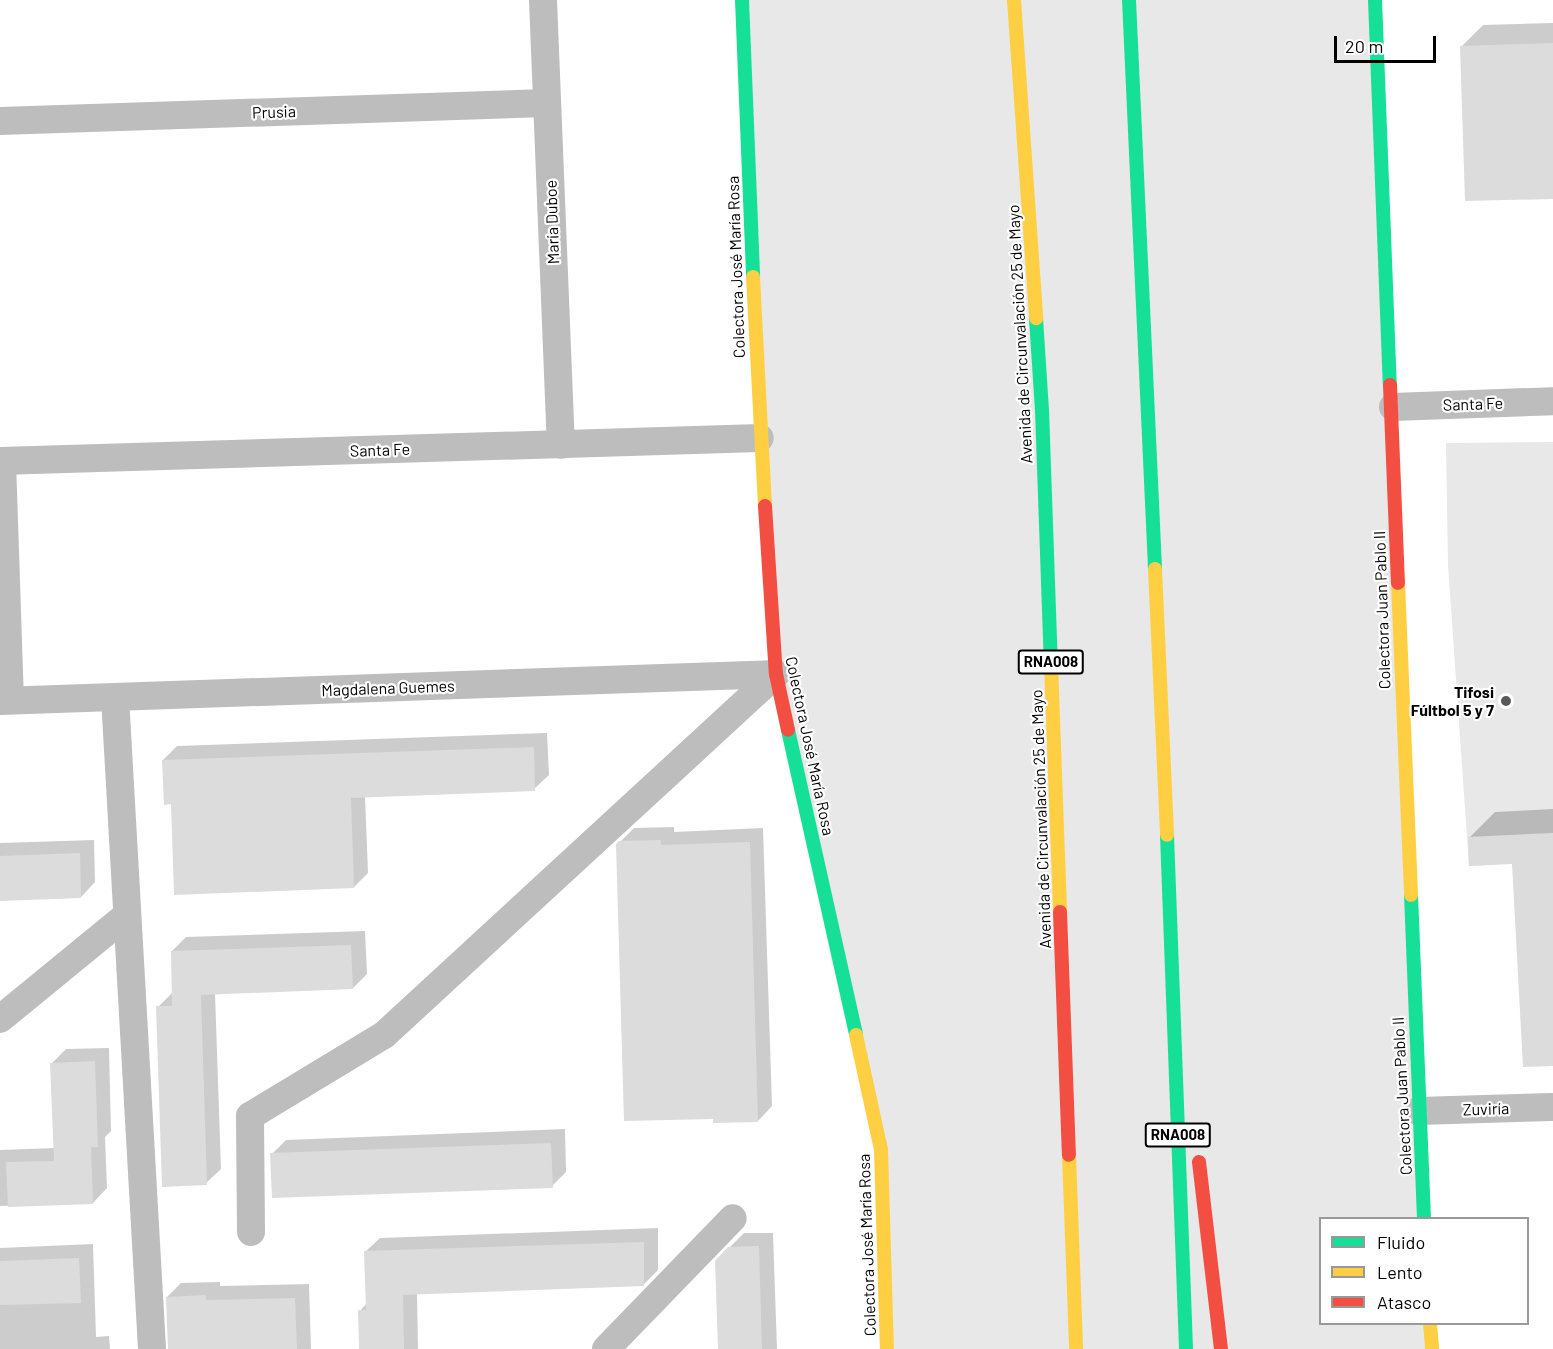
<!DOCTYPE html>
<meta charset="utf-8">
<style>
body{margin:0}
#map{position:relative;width:1553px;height:1349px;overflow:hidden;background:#fff;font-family:Barlow,sans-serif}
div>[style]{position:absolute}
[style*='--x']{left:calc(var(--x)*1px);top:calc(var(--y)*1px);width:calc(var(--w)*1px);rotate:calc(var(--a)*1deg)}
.green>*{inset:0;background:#e8e8e8}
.shadow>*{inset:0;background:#0003}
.building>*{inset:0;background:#dcdcdc}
.street>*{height:28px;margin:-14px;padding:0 14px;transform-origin:14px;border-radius:14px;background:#bdbdbd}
.fast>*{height:14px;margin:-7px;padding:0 7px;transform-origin:7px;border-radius:7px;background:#16e098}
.slow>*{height:14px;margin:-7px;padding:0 7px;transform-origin:7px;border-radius:7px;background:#ffcf43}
.jam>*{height:14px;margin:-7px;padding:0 7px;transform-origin:7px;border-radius:7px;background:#f24e42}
.dots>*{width:16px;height:16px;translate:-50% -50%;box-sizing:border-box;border:3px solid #fff;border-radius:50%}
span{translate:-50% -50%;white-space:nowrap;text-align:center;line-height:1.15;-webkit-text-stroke:4.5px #fff;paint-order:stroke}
.shield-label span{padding:2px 4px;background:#fff;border:2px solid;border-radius:4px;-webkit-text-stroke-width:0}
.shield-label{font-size:15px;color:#000;font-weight:700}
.street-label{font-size:16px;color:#000}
.poi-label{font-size:16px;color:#000;font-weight:700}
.right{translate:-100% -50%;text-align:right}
.legend{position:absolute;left:1319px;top:1217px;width:210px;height:108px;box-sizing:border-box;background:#fff;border:2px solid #999;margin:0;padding:8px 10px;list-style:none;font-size:18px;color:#000}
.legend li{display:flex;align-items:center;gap:12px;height:30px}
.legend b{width:30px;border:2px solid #999}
.scale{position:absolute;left:1334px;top:36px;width:102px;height:27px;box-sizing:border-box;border:3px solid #000;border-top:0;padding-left:8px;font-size:18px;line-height:21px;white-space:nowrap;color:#000;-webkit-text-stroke:4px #fff;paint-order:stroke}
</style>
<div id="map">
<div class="green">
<div style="clip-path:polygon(742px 0,1375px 0,1424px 1218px,1320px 1218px,1320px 1324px,1430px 1324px,1432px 1349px,887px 1349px,881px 1150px,776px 674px)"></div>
<div style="clip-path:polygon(1553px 442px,1553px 861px,1469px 866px,1448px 565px,1446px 443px)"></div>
</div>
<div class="shadow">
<div style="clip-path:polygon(1553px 23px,1553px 197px,1461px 47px,1483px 25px)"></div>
<div style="clip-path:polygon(547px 733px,549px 775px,534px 789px,365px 796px,368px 873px,354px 887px,172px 803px,163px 760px,177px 746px)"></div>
<div style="clip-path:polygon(1553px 809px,1553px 1064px,1513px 862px,1469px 838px,1495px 812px)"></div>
<div style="clip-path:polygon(674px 827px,674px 832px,763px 828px,772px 1106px,758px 1121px,617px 845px,634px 828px)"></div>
<div style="clip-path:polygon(94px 840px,95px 882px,81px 897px,0 899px,0 843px)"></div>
<div style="clip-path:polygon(365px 931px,367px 974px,353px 988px,215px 993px,221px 1169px,206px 1183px,158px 1007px,172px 993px,172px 951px,186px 937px)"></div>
<div style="clip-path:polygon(109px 1048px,111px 1131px,105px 1137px,107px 1188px,93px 1203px,0 1206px,0 1150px,55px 1148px,52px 1063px,66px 1049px)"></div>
<div style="clip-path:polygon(565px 1129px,566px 1172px,552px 1186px,272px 1154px,286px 1140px)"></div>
<div style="clip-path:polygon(658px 1228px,658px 1270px,644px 1284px,417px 1293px,418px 1349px,361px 1349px,360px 1311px,367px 1303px,365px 1252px,380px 1238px)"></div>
<div style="clip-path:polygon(744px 1233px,773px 1233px,777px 1349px,719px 1349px,716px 1261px)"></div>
<div style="clip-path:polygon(93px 1244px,96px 1337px,109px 1336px,110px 1349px,0 1349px,0 1248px)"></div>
<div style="clip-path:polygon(220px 1282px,220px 1286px,309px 1284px,311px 1349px,170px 1349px,167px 1297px,181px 1283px)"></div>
</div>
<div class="building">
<div style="clip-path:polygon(1553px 43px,1553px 199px,1465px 201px,1460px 46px)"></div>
<div style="clip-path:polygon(534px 747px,535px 791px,351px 798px,354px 888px,174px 895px,171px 804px,164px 805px,162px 760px)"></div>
<div style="clip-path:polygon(1553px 833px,1553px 1066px,1523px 1067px,1512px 864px,1469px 866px,1468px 837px)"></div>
<div style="clip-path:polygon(661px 840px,661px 845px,750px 842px,758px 1122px,713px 1123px,713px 1119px,624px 1121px,616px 844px,619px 841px)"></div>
<div style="clip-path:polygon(80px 853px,81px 898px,0 901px,0 856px)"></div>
<div style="clip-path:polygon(351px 945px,353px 989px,201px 995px,207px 1185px,162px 1187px,156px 1006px,172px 1006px,171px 951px)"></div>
<div style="clip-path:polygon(95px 1061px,98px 1147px,91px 1147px,93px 1204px,8px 1207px,6px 1162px,54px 1161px,50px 1063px)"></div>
<div style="clip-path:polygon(551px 1143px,553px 1188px,272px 1198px,270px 1153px)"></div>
<div style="clip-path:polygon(644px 1242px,644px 1286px,403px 1295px,404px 1349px,359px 1349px,358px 1310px,366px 1310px,364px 1251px)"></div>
<div style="clip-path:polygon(759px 1246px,762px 1349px,718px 1349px,715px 1261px,728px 1247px)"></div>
<div style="clip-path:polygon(79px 1258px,81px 1303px,0 1305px,0 1261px)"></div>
<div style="clip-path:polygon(206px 1295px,206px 1300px,295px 1298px,297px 1349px,168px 1349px,166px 1297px)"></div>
</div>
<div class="street">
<div style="--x:543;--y:0;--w:445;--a:87.7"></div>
<div style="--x:0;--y:121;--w:547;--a:-1.88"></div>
<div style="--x:1393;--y:407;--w:160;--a:-2.1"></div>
<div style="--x:0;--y:461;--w:760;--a:-1.73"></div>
<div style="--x:2;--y:461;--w:239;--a:88.1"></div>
<div style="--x:115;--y:697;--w:653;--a:86.75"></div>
<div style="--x:0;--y:701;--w:776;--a:-1.99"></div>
<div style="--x:0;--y:1019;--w:163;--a:-39.3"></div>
<div style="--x:1418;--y:1111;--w:135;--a:-1.7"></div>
<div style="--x:251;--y:1232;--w:116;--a:-90.5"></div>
<div style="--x:250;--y:1116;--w:157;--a:-31.2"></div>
<div style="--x:384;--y:1035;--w:533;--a:-42.64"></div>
<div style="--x:606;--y:1349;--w:182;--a:-45.9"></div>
</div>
<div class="fast">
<div style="--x:742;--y:0;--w:277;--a:87.7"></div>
<div style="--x:1129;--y:0;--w:570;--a:87.38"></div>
<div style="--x:1375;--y:0;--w:385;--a:87.8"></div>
<div style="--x:1036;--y:318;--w:92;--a:86.3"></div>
<div style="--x:1042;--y:410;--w:254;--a:88"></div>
<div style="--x:788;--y:730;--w:312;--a:77.4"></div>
<div style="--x:1167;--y:835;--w:514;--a:87.88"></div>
<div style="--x:1411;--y:895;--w:323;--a:87.7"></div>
</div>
<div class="slow">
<div style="--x:1014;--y:0;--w:319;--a:86"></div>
<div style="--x:753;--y:277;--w:229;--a:87"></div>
<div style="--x:1155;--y:569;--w:266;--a:87.4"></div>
<div style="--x:1398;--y:583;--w:312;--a:87.6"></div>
<div style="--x:1051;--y:664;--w:248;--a:87.9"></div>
<div style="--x:856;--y:1035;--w:118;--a:77.7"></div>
<div style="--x:881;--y:1150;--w:199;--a:88.3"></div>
<div style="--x:1069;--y:1155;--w:194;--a:87.9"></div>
<div style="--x:1430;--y:1324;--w:25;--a:85"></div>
</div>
<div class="jam">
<div style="--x:1390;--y:385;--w:198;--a:87.7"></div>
<div style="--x:765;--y:506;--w:168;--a:86.3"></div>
<div style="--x:776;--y:674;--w:57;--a:77.9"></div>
<div style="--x:1060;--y:912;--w:243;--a:87.9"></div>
<div style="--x:1199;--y:1162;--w:188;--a:83.3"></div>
</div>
<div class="dots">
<div style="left:1506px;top:701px;background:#595959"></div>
</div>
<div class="shield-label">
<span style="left:1051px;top:662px">RNA008</span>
<span style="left:1178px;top:1135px">RNA008</span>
</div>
<div class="street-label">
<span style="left:274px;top:112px;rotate:-2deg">Prusia</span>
<span style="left:552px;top:222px;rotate:-92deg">María Duboe</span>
<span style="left:736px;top:267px;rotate:-92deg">Colectora José María Rosa</span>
<span style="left:1020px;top:334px;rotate:-93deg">Avenida de Circunvalación 25 de Mayo</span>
<span style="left:1473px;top:404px;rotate:-2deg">Santa Fe</span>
<span style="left:380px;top:450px;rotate:-2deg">Santa Fe</span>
<span style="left:1382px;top:610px;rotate:-92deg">Colectora Juan Pablo II</span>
<span style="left:388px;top:688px;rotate:-2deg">Magdalena Guemes</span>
<span style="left:810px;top:746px;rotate:78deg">Colectora José María Rosa</span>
<span style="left:1041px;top:819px;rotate:-92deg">Avenida de Circunvalación 25 de Mayo</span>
<span style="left:1402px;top:1096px;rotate:-93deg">Colectora Juan Pablo II</span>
<span style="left:1486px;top:1109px;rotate:-2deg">Zuviría</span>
<span style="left:867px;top:1245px;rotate:-92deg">Colectora José María Rosa</span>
</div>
<div class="poi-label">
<span class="right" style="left:1494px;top:701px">Tifosi<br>Fúltbol 5 y 7</span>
</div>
<ul class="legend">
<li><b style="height:8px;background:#16e098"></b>Fluido</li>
<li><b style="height:8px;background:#ffcf43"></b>Lento</li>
<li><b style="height:8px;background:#f24e42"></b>Atasco</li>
</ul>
<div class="scale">20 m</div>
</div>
